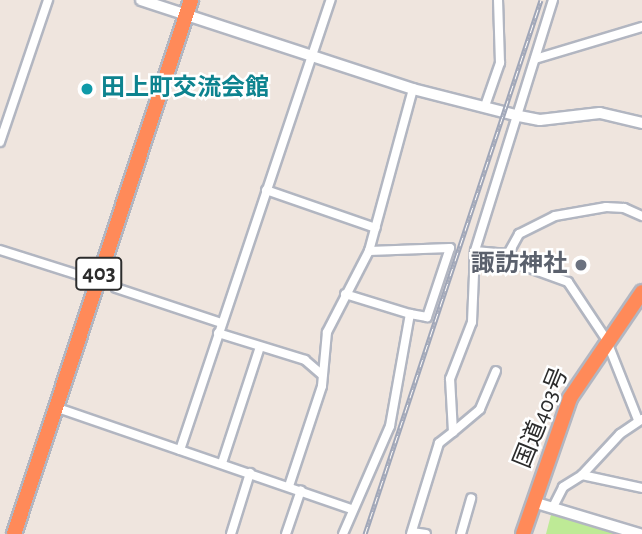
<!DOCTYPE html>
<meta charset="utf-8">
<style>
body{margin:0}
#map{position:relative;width:642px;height:534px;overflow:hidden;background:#efe5de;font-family:"Alegreya Sans","Noto Sans JP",sans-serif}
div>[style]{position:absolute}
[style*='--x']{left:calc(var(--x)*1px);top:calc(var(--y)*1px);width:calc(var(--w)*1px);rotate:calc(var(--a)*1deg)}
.green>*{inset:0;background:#beea96}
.street-tunnel>*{height:8px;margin-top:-4px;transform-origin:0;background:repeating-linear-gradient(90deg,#c8c0ba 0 8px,transparent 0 12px)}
.roads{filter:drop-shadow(2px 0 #b2b6c1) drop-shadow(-2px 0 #b2b6c1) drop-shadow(0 2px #b2b6c1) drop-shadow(0 -2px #b2b6c1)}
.street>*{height:8px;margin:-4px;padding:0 4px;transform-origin:4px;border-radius:4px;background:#fff}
.secondary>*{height:10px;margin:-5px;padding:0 5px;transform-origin:5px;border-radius:5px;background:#fff}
.highway>*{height:14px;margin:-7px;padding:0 7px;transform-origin:7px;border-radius:7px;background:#ff8a59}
.rail>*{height:5px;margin-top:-2.5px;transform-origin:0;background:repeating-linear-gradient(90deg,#fff 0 8px,#9fa6b8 0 16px);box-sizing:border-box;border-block:2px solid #9fa6b8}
.dots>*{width:19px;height:19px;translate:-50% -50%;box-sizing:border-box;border:4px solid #fff;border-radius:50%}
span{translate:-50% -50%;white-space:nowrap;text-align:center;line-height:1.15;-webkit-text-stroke:5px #fff;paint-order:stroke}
.shield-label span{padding:2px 5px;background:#fff;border:2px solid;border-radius:5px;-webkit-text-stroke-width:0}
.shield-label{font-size:23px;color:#2c2c2c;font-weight:700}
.culture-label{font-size:24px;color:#0d838f;font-weight:700}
.left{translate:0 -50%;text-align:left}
.worship-label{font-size:24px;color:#5b616d;font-weight:700}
.right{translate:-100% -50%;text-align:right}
.street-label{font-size:24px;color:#2c2c2c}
</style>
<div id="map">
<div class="green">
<div style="clip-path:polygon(553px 507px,640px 534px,546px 534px)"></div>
</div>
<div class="street-tunnel">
<div style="--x:85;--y:277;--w:33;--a:20"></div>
</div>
<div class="roads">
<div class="street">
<div style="--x:553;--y:0;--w:263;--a:107.3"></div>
<div style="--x:475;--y:251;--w:33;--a:5"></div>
<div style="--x:508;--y:254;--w:17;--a:40"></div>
<div style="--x:521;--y:265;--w:50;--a:19.9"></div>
<div style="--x:568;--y:282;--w:69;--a:56.3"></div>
<div style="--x:606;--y:339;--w:87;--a:68.4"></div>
<div style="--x:535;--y:59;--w:112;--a:-16.7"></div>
<div style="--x:485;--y:106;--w:46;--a:-70.8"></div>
<div style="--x:500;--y:63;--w:63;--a:-91.8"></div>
<div style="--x:0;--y:142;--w:150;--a:-71.3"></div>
<div style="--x:266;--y:190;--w:116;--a:19.1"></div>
<div style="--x:0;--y:250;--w:89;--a:17.6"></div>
<div style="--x:369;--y:251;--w:81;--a:-2.1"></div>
<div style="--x:450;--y:248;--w:73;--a:108.4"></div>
<div style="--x:427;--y:317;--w:17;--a:-170"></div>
<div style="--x:508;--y:254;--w:23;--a:-61"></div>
<div style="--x:519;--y:234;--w:40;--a:-26.6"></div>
<div style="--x:555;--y:216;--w:52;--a:-10"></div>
<div style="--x:606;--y:207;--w:18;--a:3"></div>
<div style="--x:624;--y:208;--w:20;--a:24"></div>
<div style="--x:116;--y:288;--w:111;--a:18.4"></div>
<div style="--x:218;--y:333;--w:91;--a:17.2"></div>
<div style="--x:305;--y:360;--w:23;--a:41"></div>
<div style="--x:55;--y:407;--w:313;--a:19"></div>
<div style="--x:453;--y:432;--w:35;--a:-40"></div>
<div style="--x:480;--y:409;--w:41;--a:-67.2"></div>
<div style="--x:180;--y:450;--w:475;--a:-71.5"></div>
<div style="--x:222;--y:463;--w:122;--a:-71.9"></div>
<div style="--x:582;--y:475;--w:61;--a:12.2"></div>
<div style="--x:289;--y:486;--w:105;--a:-71.7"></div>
<div style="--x:322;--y:386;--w:54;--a:-84.7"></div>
<div style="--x:327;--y:332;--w:91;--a:-62.6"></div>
<div style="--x:369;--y:251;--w:168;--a:-74.8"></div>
<div style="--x:553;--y:507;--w:22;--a:-63"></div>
<div style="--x:563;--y:487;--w:22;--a:-32"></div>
<div style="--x:582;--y:475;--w:56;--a:-47.2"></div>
<div style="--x:620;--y:434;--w:27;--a:-34"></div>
<div style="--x:412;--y:532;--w:14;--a:8"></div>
<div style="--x:231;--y:534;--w:64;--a:-72.7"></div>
<div style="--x:286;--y:534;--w:46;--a:-71.2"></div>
<div style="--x:343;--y:534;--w:118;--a:-66.5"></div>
<div style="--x:390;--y:426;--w:114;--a:-79.9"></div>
<div style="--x:410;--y:314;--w:68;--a:-162.9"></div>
<div style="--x:411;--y:534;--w:95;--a:-72.9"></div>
<div style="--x:439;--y:443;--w:18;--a:-38"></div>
<div style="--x:453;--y:432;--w:53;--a:-93.2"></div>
<div style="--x:450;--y:379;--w:61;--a:-68.9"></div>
<div style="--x:472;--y:322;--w:71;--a:-87.6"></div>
<div style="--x:461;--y:534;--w:37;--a:-74"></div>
</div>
<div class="secondary">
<div style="--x:141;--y:0;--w:286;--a:18.1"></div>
<div style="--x:413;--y:89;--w:109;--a:14.3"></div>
<div style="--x:519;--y:116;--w:21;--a:11"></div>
<div style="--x:540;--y:120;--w:60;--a:-6.7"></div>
<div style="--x:600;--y:113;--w:43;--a:13.4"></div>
<div style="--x:533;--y:502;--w:112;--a:16.7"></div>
</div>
<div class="highway">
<div style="--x:14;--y:534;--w:563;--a:-71.66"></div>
<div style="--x:523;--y:534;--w:144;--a:-70.9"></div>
<div style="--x:570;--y:398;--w:128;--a:-55.8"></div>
</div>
</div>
<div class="rail">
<div style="--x:365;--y:534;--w:562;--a:-71.76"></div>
</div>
<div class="dots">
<div style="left:87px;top:89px;background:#0f9aa8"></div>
<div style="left:581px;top:265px;background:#6b7280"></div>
</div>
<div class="shield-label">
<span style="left:99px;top:274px">403</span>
</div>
<div class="culture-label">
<span class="left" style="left:101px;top:89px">田上町交流会館</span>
</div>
<div class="worship-label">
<span class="right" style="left:567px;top:265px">諏訪神社</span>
</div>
<div class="street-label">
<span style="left:542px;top:418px;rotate:-68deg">国道403号</span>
</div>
</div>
